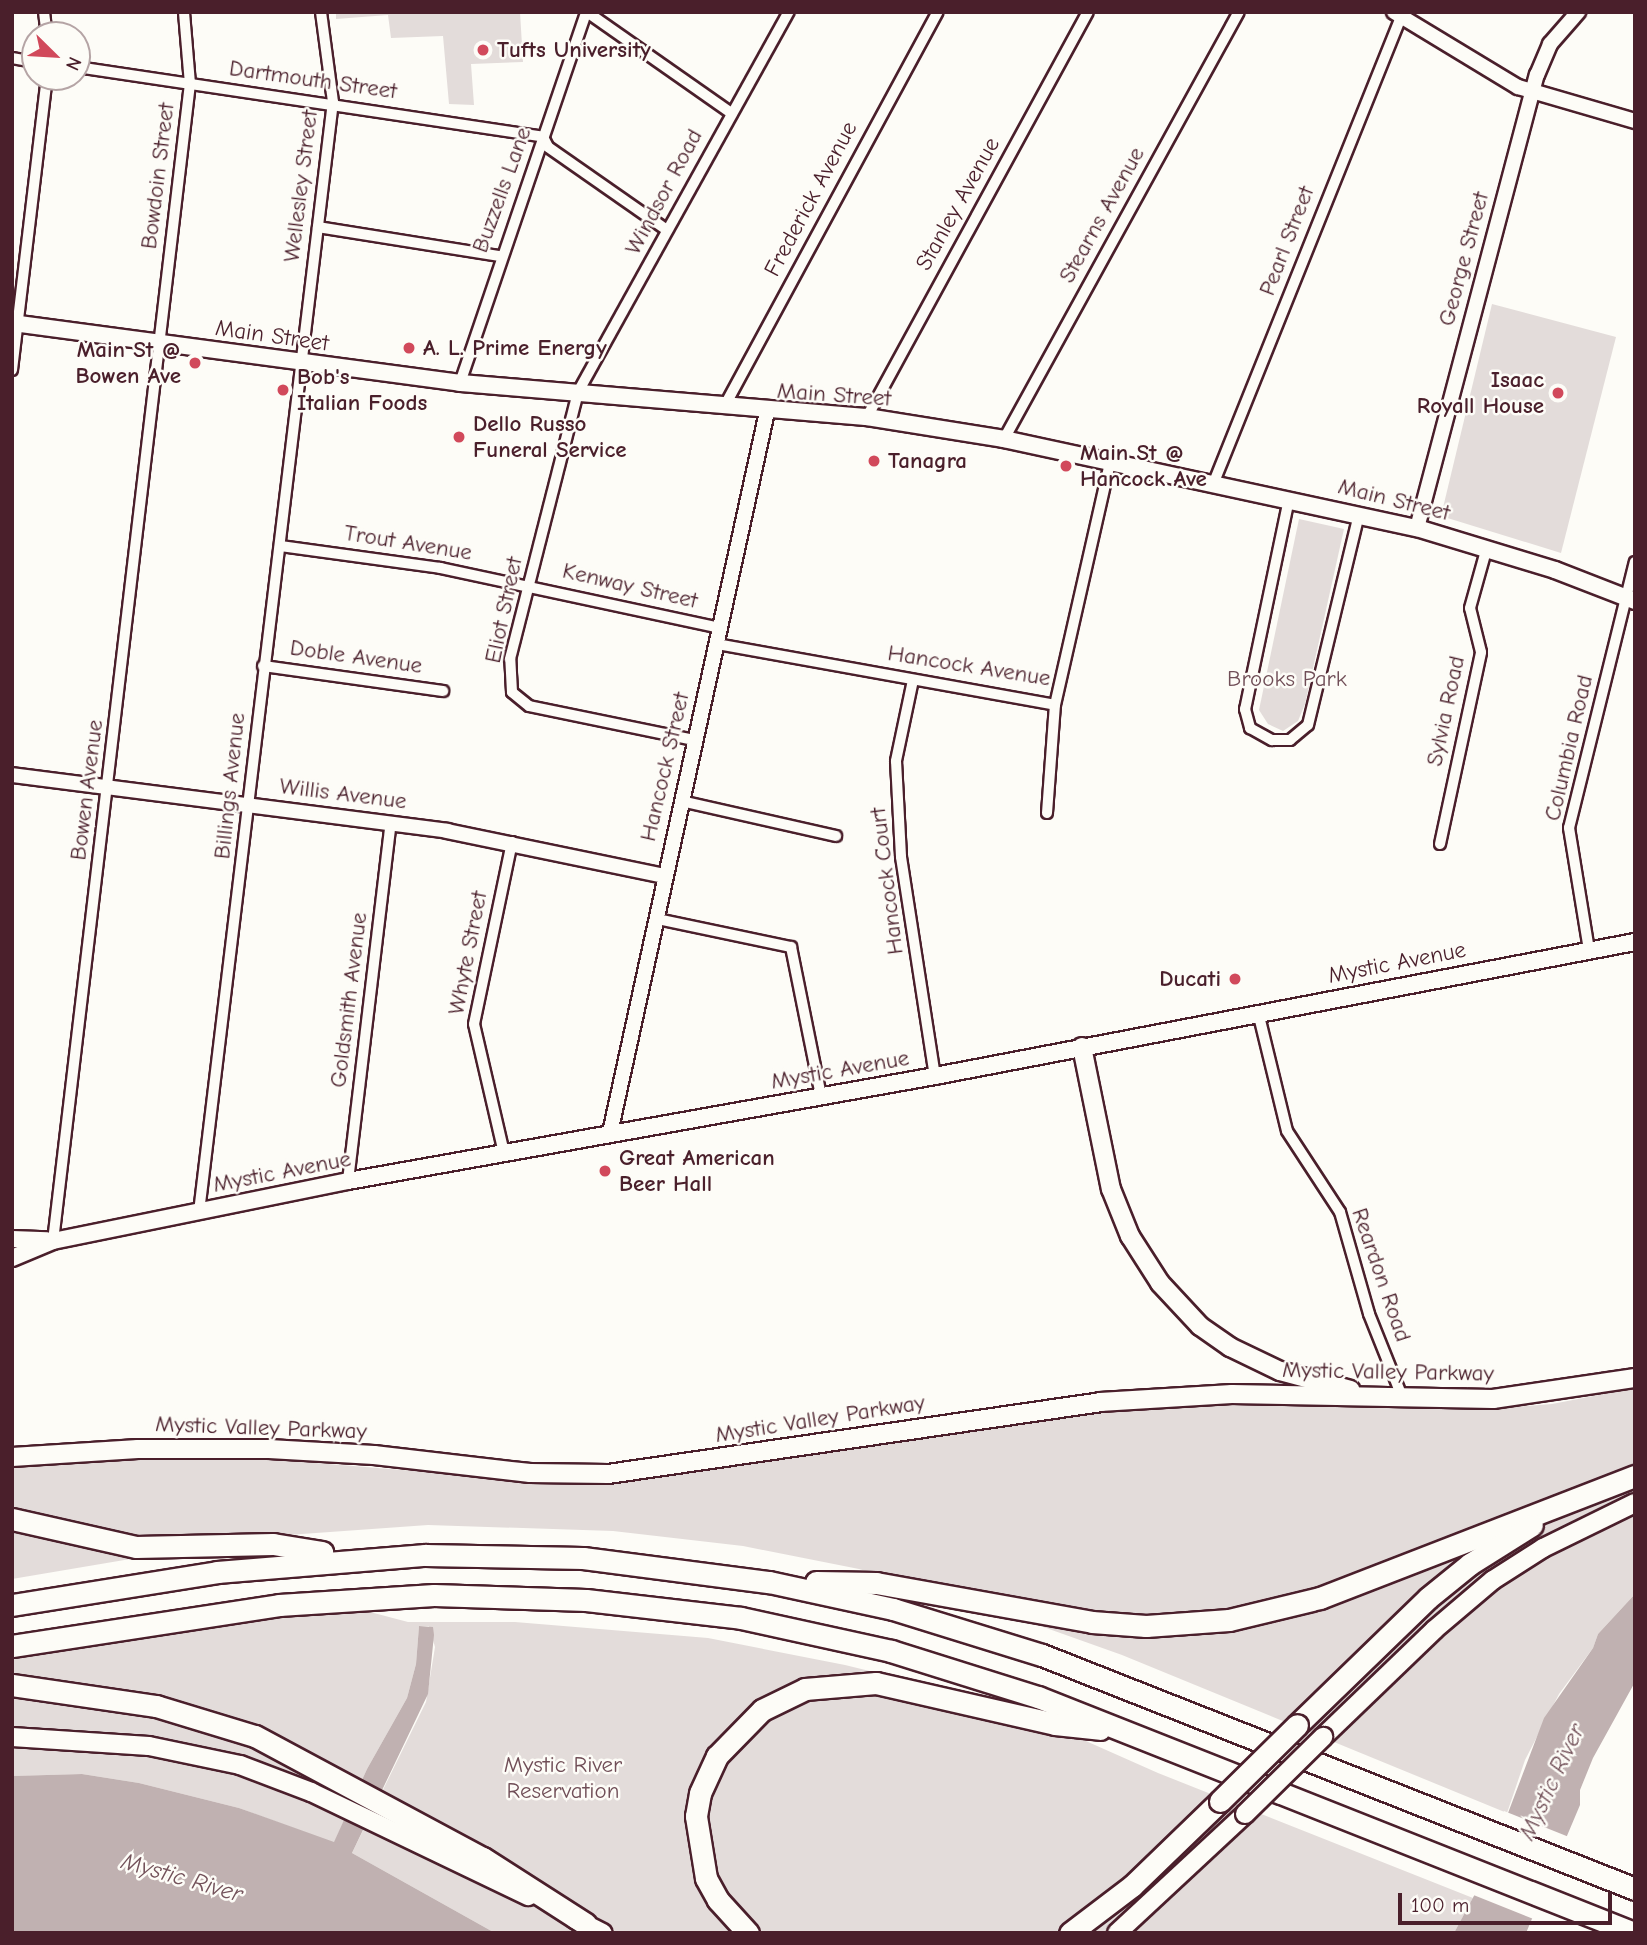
<!DOCTYPE html>
<style>
body{margin:0}
#map{position:relative;width:1647px;height:1945px;overflow:hidden;background:#fdfcf7;font-family:"Comic Neue",sans-serif}
div>[style]{position:absolute}
[style*='--x']{left:calc(var(--x)*1px);top:calc(var(--y)*1px);width:calc(var(--w)*1px);rotate:calc(var(--a)*1deg)}
.green>*{inset:0;background:#e3dcda}
.water>*{inset:0;background:#c0b1b1}
.pier>*{inset:0;background:#fdfcf7}
.roads{filter:drop-shadow(2px 0 #4a1f2b) drop-shadow(-2px 0 #4a1f2b) drop-shadow(0 2px #4a1f2b) drop-shadow(0 -2px #4a1f2b)}
.minor>*{height:10px;margin:-5px;padding:0 5px;transform-origin:5px;border-radius:5px;background:#fdfcf7}
.tertiary>*{height:14px;margin:-7px;padding:0 7px;transform-origin:7px;border-radius:7px;background:#fdfcf7}
.secondary>*{height:16px;margin:-8px;padding:0 8px;transform-origin:8px;border-radius:8px;background:#fdfcf7}
.primary>*{height:18px;margin:-9px;padding:0 9px;transform-origin:9px;border-radius:9px;background:#fdfcf7}
.motorway>*{height:21px;margin:-10.5px;padding:0 10.5px;transform-origin:10.5px;border-radius:10.5px;background:#fdfcf7}
.bridges{filter:drop-shadow(2px 0 #4a1f2b) drop-shadow(-2px 0 #4a1f2b) drop-shadow(0 2px #4a1f2b) drop-shadow(0 -2px #4a1f2b)}
.primary-bridge>*{height:18px;margin:-9px;padding:0 9px;transform-origin:9px;border-radius:9px;background:#fdfcf7}
.motorway-bridge>*{height:21px;margin:-10.5px;padding:0 10.5px;transform-origin:10.5px;border-radius:10.5px;background:#fdfcf7}
.dots>*{width:19px;height:19px;translate:-50% -50%;box-sizing:border-box;border:4px solid #fdfcf7;border-radius:50%}
span{translate:-50% -50%;white-space:nowrap;text-align:center;line-height:1.15;-webkit-text-stroke:5px #fdfcf7;paint-order:stroke}
.poi-label{font-size:23px;color:#4a1f2b;font-weight:700}
.left{translate:0 -50%;text-align:left}
.right{translate:-100% -50%;text-align:right}
.street-label{font-size:23px;color:#4a1f2b}
.park-label{font-size:23px;color:#704e57}
.water-label{font-size:24px;color:#73525a;font-style:italic}
.frame{position:absolute;inset:0;border:14px solid #4a1f2b;pointer-events:none}
.north{position:absolute;left:21px;top:21px;width:70px;height:70px;box-sizing:border-box;background:#fdfcf7;border:2px solid #b5a4a5;border-radius:50%;rotate:114deg;font-size:19px;font-weight:700;line-height:28px;text-align:center;color:#4a1f2b}
.north::after{content:'';display:block;margin:auto;width:24px;height:32px;background:#d1495b;clip-path:polygon(50% 0,100% 100%,50% 72%,0 100%)}
.scale{position:absolute;left:1398px;top:1893px;width:214px;height:32px;box-sizing:border-box;border:4px solid #4a1f2b;border-top:0;padding-left:9px;font-size:21px;line-height:24px;white-space:nowrap;color:#4a1f2b;-webkit-text-stroke:5px #fdfcf7;paint-order:stroke}
</style>
<div id="map">
<div class="green">
<div style="clip-path:polygon(336px 12px,520px 12px,523px 62px,471px 64px,474px 105px,449px 104px,443px 36px,391px 38px,388px 15px,336px 19px)"></div>
<div style="clip-path:polygon(1492px 304px,1616px 337px,1561px 553px,1441px 516px)"></div>
<div style="clip-path:polygon(1299px 519px,1344px 529px,1305px 704px,1298px 721px,1283px 731px,1268px 724px,1259px 710px)"></div>
<div style="clip-path:polygon(1635px 1388px,1635px 1594px,1598px 1634px,1593px 1648px,1559px 1694px,1525px 1760px,1507px 1813px,1122px 1655px,973px 1602px,859px 1569px,743px 1546px,613px 1531px,428px 1525px,260px 1537px,12px 1579px,12px 1468px,124px 1460px,267px 1459px,588px 1485px,1140px 1407px,1232px 1403px,1502px 1408px,1552px 1404px)"></div>
<div style="clip-path:polygon(351px 1607px,408px 1622px,515px 1622px,708px 1638px,845px 1665px,1000px 1703px,1158px 1773px,1473px 1898px,1454px 1933px,495px 1933px,352px 1853px,426px 1702px,435px 1647px,429px 1626px,419px 1626px,416px 1664px,407px 1698px,367px 1769px,334px 1843px,239px 1808px,139px 1783px,82px 1774px,12px 1776px,12px 1653px,188px 1625px)"></div>
</div>
<div class="water">
<div style="clip-path:polygon(1635px 1594px,1635px 1682px,1593px 1758px,1580px 1790px,1580px 1805px,1526px 1933px,1454px 1933px,1483px 1879px,1544px 1718px,1593px 1648px,1598px 1634px)"></div>
<div style="clip-path:polygon(419px 1626px,433px 1627px,434px 1635px,428px 1694px,352px 1853px,495px 1933px,12px 1933px,12px 1776px,82px 1774px,139px 1783px,239px 1808px,334px 1842px,367px 1769px,407px 1698px,416px 1664px)"></div>
</div>
<div class="pier">
<div style="clip-path:polygon(1504px 1811px,1569px 1837px,1536px 1920px,1471px 1894px)"></div>
</div>
<div class="roads">
<div class="minor">
<div style="--x:44;--y:12;--w:23;--a:83"></div>
<div style="--x:587;--y:12;--w:176;--a:35"></div>
<div style="--x:12;--y:58;--w:23;--a:10"></div>
<div style="--x:77;--y:67;--w:471;--a:8.5"></div>
<div style="--x:543;--y:137;--w:11;--a:63"></div>
<div style="--x:548;--y:147;--w:145;--a:34.9"></div>
<div style="--x:318;--y:227;--w:184;--a:9.1"></div>
<div style="--x:12;--y:370;--w:295;--a:-83.2"></div>
<div style="--x:460;--y:383;--w:392;--a:-71.2"></div>
<div style="--x:724;--y:407;--w:449;--a:-61.6"></div>
<div style="--x:867;--y:417;--w:461;--a:-61.4"></div>
<div style="--x:1004;--y:439;--w:487;--a:-61.2"></div>
<div style="--x:1214;--y:482;--w:501;--a:-68.09"></div>
<div style="--x:1289;--y:499;--w:215;--a:101.8"></div>
<div style="--x:1245;--y:709;--w:20;--a:75"></div>
<div style="--x:1250;--y:728;--w:25;--a:29"></div>
<div style="--x:1272;--y:740;--w:18;--a:0"></div>
<div style="--x:1290;--y:740;--w:23;--a:-40"></div>
<div style="--x:1308;--y:725;--w:217;--a:-76.4"></div>
<div style="--x:280;--y:546;--w:162;--a:7.8"></div>
<div style="--x:440;--y:568;--w:287;--a:12.1"></div>
<div style="--x:717;--y:644;--w:343;--a:10.2"></div>
<div style="--x:1055;--y:705;--w:249;--a:-77.2"></div>
<div style="--x:263;--y:666;--w:182;--a:7.9"></div>
<div style="--x:913;--y:680;--w:83;--a:101.9"></div>
<div style="--x:896;--y:761;--w:96;--a:87"></div>
<div style="--x:901;--y:857;--w:222;--a:81.2"></div>
<div style="--x:694;--y:740;--w:168;--a:-168.4"></div>
<div style="--x:529;--y:706;--w:22;--a:-141"></div>
<div style="--x:512;--y:692;--w:33;--a:-93"></div>
<div style="--x:510;--y:659;--w:276;--a:-75.7"></div>
<div style="--x:578;--y:392;--w:435;--a:-61"></div>
<div style="--x:681;--y:801;--w:159;--a:12.7"></div>
<div style="--x:1047;--y:813;--w:108;--a:-85.8"></div>
<div style="--x:1440;--y:844;--w:196;--a:-77.9"></div>
<div style="--x:1481;--y:652;--w:45;--a:-104"></div>
<div style="--x:1470;--y:608;--w:63;--a:-74.4"></div>
<div style="--x:657;--y:919;--w:137;--a:11.8"></div>
<div style="--x:791;--y:947;--w:152;--a:78.6"></div>
<div style="--x:1589;--y:950;--w:124;--a:-99.3"></div>
<div style="--x:1569;--y:828;--w:274;--a:-76.1"></div>
<div style="--x:1258;--y:1012;--w:122;--a:76.3"></div>
<div style="--x:1287;--y:1131;--w:97;--a:56.8"></div>
<div style="--x:1340;--y:1212;--w:106;--a:74.1"></div>
<div style="--x:1369;--y:1314;--w:92;--a:68.2"></div>
<div style="--x:504;--y:1153;--w:132;--a:-103.1"></div>
<div style="--x:474;--y:1024;--w:186;--a:-78.2"></div>
<div style="--x:348;--y:1181;--w:361;--a:-83.2"></div>
<div style="--x:199;--y:1212;--w:1118;--a:-83.12"></div>
<div style="--x:333;--y:102;--w:91;--a:-97.6"></div>
<div style="--x:53;--y:1241;--w:1165;--a:-83.25"></div>
<div style="--x:190;--y:84;--w:72;--a:-94.8"></div>
</div>
<div class="tertiary">
<div style="--x:1394;--y:12;--w:145;--a:31.2"></div>
<div style="--x:1518;--y:87;--w:122;--a:16.2"></div>
<div style="--x:1417;--y:528;--w:469;--a:-75.2"></div>
<div style="--x:1537;--y:75;--w:34;--a:-67"></div>
<div style="--x:1550;--y:44;--w:43;--a:-48.8"></div>
<div style="--x:12;--y:775;--w:439;--a:7.3"></div>
<div style="--x:447;--y:831;--w:223;--a:11.7"></div>
<div style="--x:610;--y:1133;--w:738;--a:-77.72"></div>
</div>
<div class="secondary">
<div style="--x:12;--y:323;--w:452;--a:7.6"></div>
<div style="--x:460;--y:383;--w:408;--a:4.8"></div>
<div style="--x:867;--y:417;--w:139;--a:9.1"></div>
<div style="--x:1004;--y:439;--w:422;--a:12.2"></div>
<div style="--x:1417;--y:528;--w:144;--a:16.9"></div>
<div style="--x:1555;--y:570;--w:86;--a:21.2"></div>
<div style="--x:12;--y:1239;--w:35;--a:2"></div>
<div style="--x:12;--y:1258;--w:44;--a:-22.5"></div>
<div style="--x:53;--y:1241;--w:301;--a:-11.5"></div>
<div style="--x:348;--y:1181;--w:596;--a:-10.14"></div>
<div style="--x:935;--y:1076;--w:713;--a:-10.84"></div>
</div>
<div class="primary">
<div style="--x:1082;--y:1047;--w:145;--a:78.5"></div>
<div style="--x:1111;--y:1189;--w:51;--a:68"></div>
<div style="--x:1130;--y:1236;--w:56;--a:57.4"></div>
<div style="--x:1160;--y:1283;--w:59;--a:47.1"></div>
<div style="--x:1200;--y:1326;--w:37;--a:35"></div>
<div style="--x:1230;--y:1347;--w:55;--a:25.6"></div>
<div style="--x:1280;--y:1371;--w:73;--a:15"></div>
<div style="--x:12;--y:1457;--w:126;--a:-3.6"></div>
<div style="--x:138;--y:1449;--w:131;--a:0"></div>
<div style="--x:269;--y:1449;--w:105;--a:3.3"></div>
<div style="--x:374;--y:1455;--w:157;--a:6.6"></div>
<div style="--x:530;--y:1473;--w:78;--a:0.7"></div>
<div style="--x:608;--y:1474;--w:497;--a:-8.3"></div>
<div style="--x:1100;--y:1402;--w:132;--a:-3.5"></div>
<div style="--x:1232;--y:1394;--w:261;--a:1.1"></div>
<div style="--x:1493;--y:1399;--w:144;--a:-8.4"></div>
<div style="--x:12;--y:1737;--w:137;--a:3.8"></div>
<div style="--x:149;--y:1746;--w:93;--a:11.8"></div>
<div style="--x:240;--y:1765;--w:76;--a:20.8"></div>
<div style="--x:311;--y:1792;--w:241;--a:25.6"></div>
<div style="--x:1323;--y:1737;--w:154;--a:-43.9"></div>
<div style="--x:1434;--y:1630;--w:77;--a:-40.3"></div>
<div style="--x:1493;--y:1580;--w:59;--a:-32.6"></div>
<div style="--x:1543;--y:1548;--w:102;--a:-26.1"></div>
<div style="--x:575;--y:1919;--w:31;--a:27"></div>
<div style="--x:1117;--y:1933;--w:175;--a:-42.9"></div>
</div>
<div class="motorway">
<div style="--x:12;--y:1519;--w:127;--a:12.7"></div>
<div style="--x:136;--y:1547;--w:137;--a:-1.3"></div>
<div style="--x:273;--y:1544;--w:50;--a:9.3"></div>
<div style="--x:816;--y:1582;--w:60;--a:1"></div>
<div style="--x:876;--y:1583;--w:219;--a:10.2"></div>
<div style="--x:1092;--y:1622;--w:54;--a:4.2"></div>
<div style="--x:1146;--y:1626;--w:83;--a:-4.1"></div>
<div style="--x:1229;--y:1620;--w:94;--a:-13.6"></div>
<div style="--x:1320;--y:1598;--w:338;--a:-21.2"></div>
<div style="--x:12;--y:1605;--w:208;--a:-9.1"></div>
<div style="--x:217;--y:1572;--w:209;--a:-4.7"></div>
<div style="--x:425;--y:1555;--w:158;--a:1.1"></div>
<div style="--x:583;--y:1558;--w:188;--a:7.4"></div>
<div style="--x:769;--y:1582;--w:127;--a:12.3"></div>
<div style="--x:893;--y:1609;--w:156;--a:17.2"></div>
<div style="--x:1042;--y:1655;--w:637;--a:21.53"></div>
<div style="--x:12;--y:1646;--w:270;--a:-8.7"></div>
<div style="--x:279;--y:1605;--w:155;--a:-3.7"></div>
<div style="--x:434;--y:1595;--w:152;--a:1.9"></div>
<div style="--x:586;--y:1600;--w:156;--a:6.6"></div>
<div style="--x:741;--y:1618;--w:154;--a:12.4"></div>
<div style="--x:891;--y:1651;--w:154;--a:17.4"></div>
<div style="--x:1038;--y:1697;--w:641;--a:21.6"></div>
<div style="--x:12;--y:1685;--w:146;--a:8.3"></div>
<div style="--x:156;--y:1706;--w:103;--a:16.9"></div>
<div style="--x:255;--y:1736;--w:259;--a:28.2"></div>
<div style="--x:483;--y:1858;--w:122;--a:32.7"></div>
<div style="--x:1297;--y:1725;--w:182;--a:-44.1"></div>
<div style="--x:1428;--y:1598;--w:54;--a:-39"></div>
<div style="--x:1470;--y:1564;--w:73;--a:-32.2"></div>
<div style="--x:748;--y:1933;--w:45;--a:-132.3"></div>
<div style="--x:718;--y:1900;--w:25;--a:-119"></div>
<div style="--x:706;--y:1878;--w:63;--a:-99.2"></div>
<div style="--x:696;--y:1816;--w:23;--a:-80"></div>
<div style="--x:700;--y:1793;--w:41;--a:-65.3"></div>
<div style="--x:717;--y:1756;--w:64;--a:-45.6"></div>
<div style="--x:762;--y:1710;--w:48;--a:-26"></div>
<div style="--x:805;--y:1689;--w:71;--a:-4.8"></div>
<div style="--x:876;--y:1683;--w:184;--a:12.9"></div>
<div style="--x:1055;--y:1724;--w:45;--a:6.3"></div>
<div style="--x:1070;--y:1933;--w:78;--a:-37.2"></div>
<div style="--x:1132;--y:1886;--w:122;--a:-44"></div>
</div>
</div>
<div class="bridges">
<div class="primary-bridge">
<div style="--x:1245;--y:1814;--w:110;--a:-44.6"></div>
</div>
<div class="motorway-bridge">
<div style="--x:1220;--y:1801;--w:108;--a:-44.6"></div>
</div>
</div>
<div class="dots">
<div style="left:483px;top:50px;background:#d1495b"></div>
<div style="left:409px;top:348px;background:#d1495b"></div>
<div style="left:195px;top:363px;background:#d1495b"></div>
<div style="left:283px;top:390px;background:#d1495b"></div>
<div style="left:1558px;top:393px;background:#d1495b"></div>
<div style="left:459px;top:437px;background:#d1495b"></div>
<div style="left:874px;top:461px;background:#d1495b"></div>
<div style="left:1066px;top:466px;background:#d1495b"></div>
<div style="left:1235px;top:979px;background:#d1495b"></div>
<div style="left:605px;top:1171px;background:#d1495b"></div>
</div>
<div class="poi-label">
<span class="left" style="left:497px;top:50px">Tufts University</span>
<span class="left" style="left:423px;top:348px">A. L. Prime Energy</span>
<span class="right" style="left:181px;top:363px">Main St @<br>Bowen Ave</span>
<span class="left" style="left:297px;top:390px">Bob's<br>Italian Foods</span>
<span class="right" style="left:1544px;top:393px">Isaac<br>Royall House</span>
<span class="left" style="left:473px;top:437px">Dello Russo<br>Funeral Service</span>
<span class="left" style="left:1080px;top:466px">Main St @<br>Hancock Ave</span>
<span class="left" style="left:888px;top:461px">Tanagra</span>
<span class="right" style="left:1221px;top:979px">Ducati</span>
<span class="left" style="left:619px;top:1171px">Great American<br>Beer Hall</span>
</div>
<div class="street-label">
<span style="left:313px;top:80px;rotate:8deg">Dartmouth Street</span>
<span style="left:158px;top:176px;rotate:-83deg">Bowdoin Street</span>
<span style="left:301px;top:186px;rotate:-83deg">Wellesley Street</span>
<span style="left:502px;top:190px;rotate:-70deg">Buzzells Lane</span>
<span style="left:664px;top:192px;rotate:-62deg">Windsor Road</span>
<span style="left:811px;top:199px;rotate:-62deg">Frederick Avenue</span>
<span style="left:958px;top:204px;rotate:-61deg">Stanley Avenue</span>
<span style="left:1102px;top:215px;rotate:-61deg">Stearns Avenue</span>
<span style="left:1287px;top:241px;rotate:-69deg">Pearl Street</span>
<span style="left:1464px;top:259px;rotate:-75deg">George Street</span>
<span style="left:272px;top:336px;rotate:8deg">Main Street</span>
<span style="left:834px;top:395px;rotate:4deg">Main Street</span>
<span style="left:1394px;top:500px;rotate:14deg">Main Street</span>
<span style="left:408px;top:543px;rotate:9deg">Trout Avenue</span>
<span style="left:630px;top:586px;rotate:13deg">Kenway Street</span>
<span style="left:504px;top:610px;rotate:-78deg">Eliot Street</span>
<span style="left:356px;top:657px;rotate:8deg">Doble Avenue</span>
<span style="left:969px;top:666px;rotate:9deg">Hancock Avenue</span>
<span style="left:1446px;top:711px;rotate:-78deg">Sylvia Road</span>
<span style="left:1569px;top:748px;rotate:-77deg">Columbia Road</span>
<span style="left:665px;top:767px;rotate:-77deg">Hancock Street</span>
<span style="left:230px;top:786px;rotate:-84deg">Billings Avenue</span>
<span style="left:87px;top:790px;rotate:-83deg">Bowen Avenue</span>
<span style="left:343px;top:794px;rotate:7deg">Willis Avenue</span>
<span style="left:887px;top:881px;rotate:-97deg">Hancock Court</span>
<span style="left:468px;top:953px;rotate:-79deg">Whyte Street</span>
<span style="left:1397px;top:963px;rotate:-11deg">Mystic Avenue</span>
<span style="left:349px;top:1000px;rotate:-83deg">Goldsmith Avenue</span>
<span style="left:840px;top:1070px;rotate:-10deg">Mystic Avenue</span>
<span style="left:282px;top:1172px;rotate:-11deg">Mystic Avenue</span>
<span style="left:1381px;top:1275px;rotate:71deg">Reardon Road</span>
<span style="left:1388px;top:1372px;rotate:1deg">Mystic Valley Parkway</span>
<span style="left:820px;top:1419px;rotate:-9deg">Mystic Valley Parkway</span>
<span style="left:261px;top:1428px;rotate:2deg">Mystic Valley Parkway</span>
</div>
<div class="park-label">
<span style="left:1287px;top:679px">Brooks Park</span>
<span style="left:563px;top:1778px">Mystic River<br>Reservation</span>
</div>
<div class="water-label">
<span style="left:1552px;top:1782px;rotate:-65deg">Mystic River</span>
<span style="left:182px;top:1878px;rotate:16deg">Mystic River</span>
</div>
<div class="frame"></div>
<div class="north">N</div>
<div class="scale">100 m</div>
</div>
